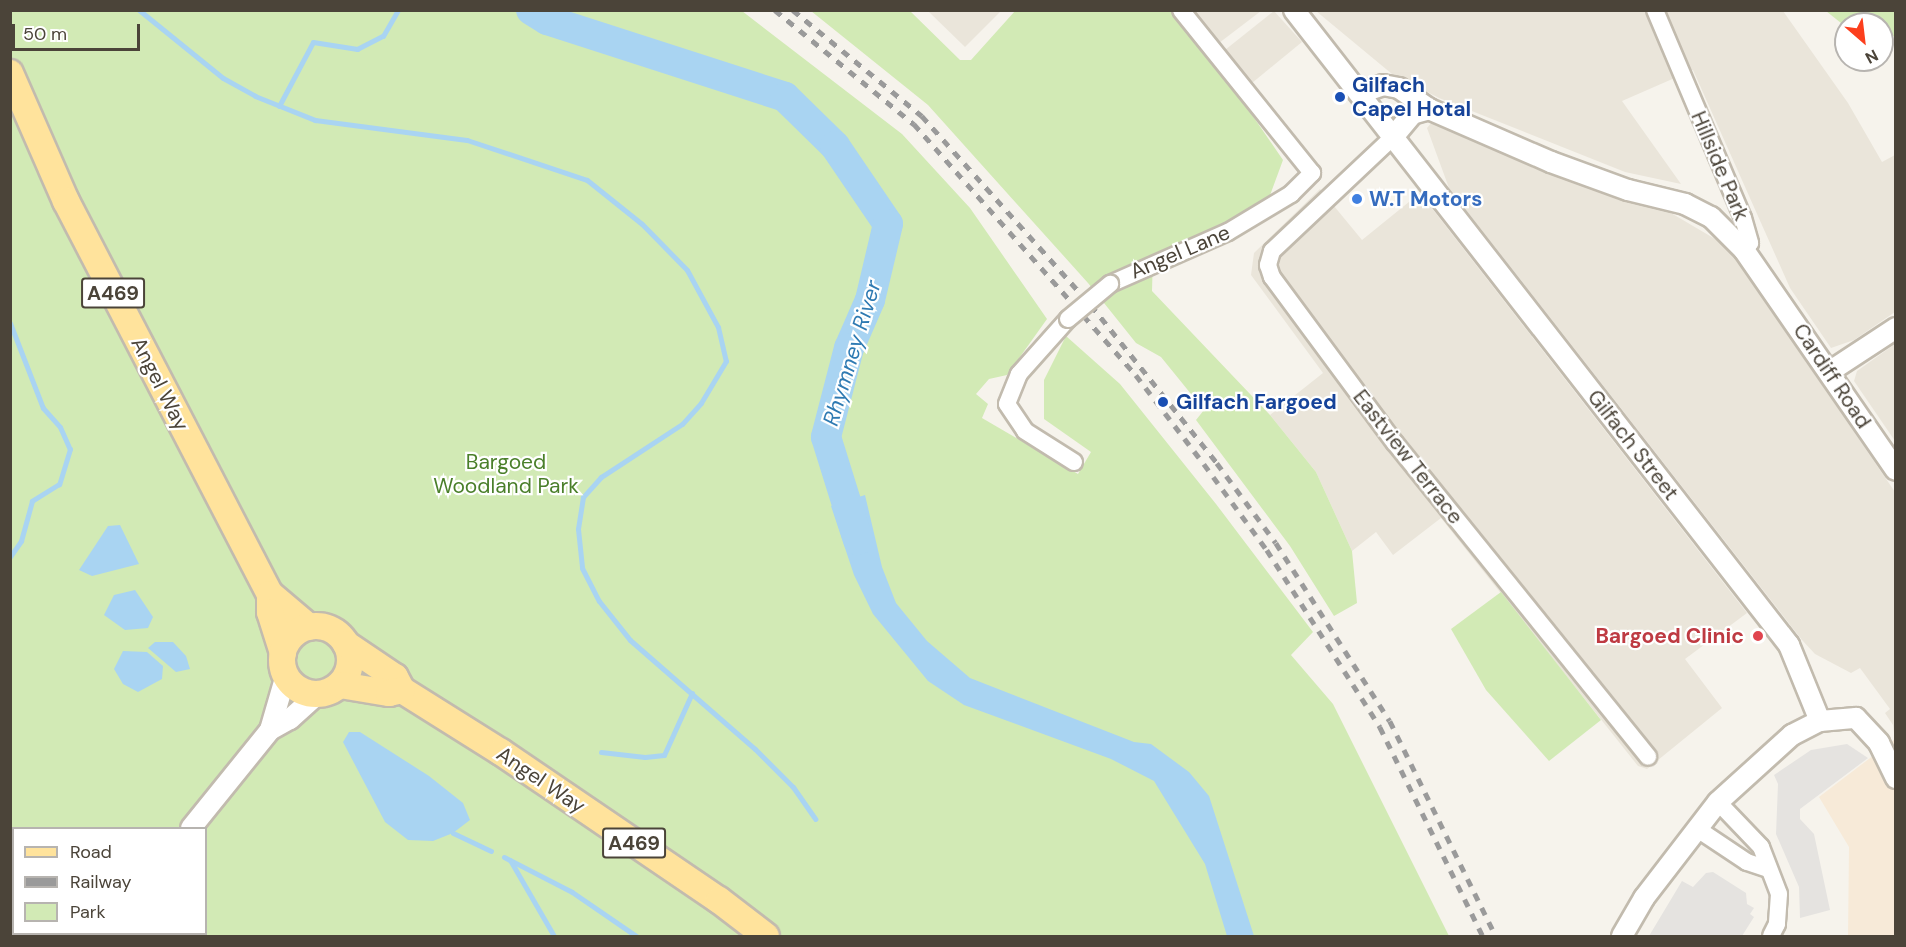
<!DOCTYPE html>
<style>
body{margin:0}
#map{position:relative;width:1906px;height:947px;overflow:hidden;background:#f6f3ec;font-family:"DM Sans",sans-serif}
div>[style]{position:absolute}
[style*='--x']{left:calc(var(--x)*1px);top:calc(var(--y)*1px);width:calc(var(--w)*1px);rotate:calc(var(--a)*1deg)}
.residential>*{inset:0;background:#eae5da}
.commercial>*{inset:0;background:#f7ead8}
.green>*{inset:0;background:#d2eab5}
.parking>*{inset:0;background:#e5e3e0}
.water>*{inset:0;background:#a9d4f2}
.stream>*{height:5px;margin:-2.5px;padding:0 2.5px;transform-origin:2.5px;border-radius:2.5px;background:#a9d4f2}
.river>*{height:30px;margin:-15px;padding:0 15px;transform-origin:15px;border-radius:15px;background:#a9d4f2}
.roads{filter:drop-shadow(2px 0 #c2bbae) drop-shadow(-2px 0 #c2bbae) drop-shadow(0 2px #c2bbae) drop-shadow(0 -2px #c2bbae)}
.minor>*{height:16px;margin:-8px;padding:0 8px;transform-origin:8px;border-radius:8px;background:#fff}
.tertiary>*{height:20px;margin:-10px;padding:0 10px;transform-origin:10px;border-radius:10px;background:#fff}
.primary>*{height:26px;margin:-13px;padding:0 13px;transform-origin:13px;border-radius:13px;background:#ffe39c}
.primary>.ring{margin:-13px;padding:0;box-sizing:content-box;background:none;border:26px solid #ffe39c;border-radius:50%}
.rail>*{height:4.5px;margin-top:-2.25px;transform-origin:0;background:repeating-linear-gradient(90deg,#9a9a9a 0 8px,transparent 0 16px)}
.bridges{filter:drop-shadow(2px 0 #c2bbae) drop-shadow(-2px 0 #c2bbae) drop-shadow(0 2px #c2bbae) drop-shadow(0 -2px #c2bbae)}
.minor-bridge>*{height:16px;margin:-8px;padding:0 8px;transform-origin:8px;border-radius:8px;background:#fff}
.dots>*{width:16px;height:16px;translate:-50% -50%;box-sizing:border-box;border:3px solid #fff;border-radius:50%}
span{translate:-50% -50%;white-space:nowrap;text-align:center;line-height:1.15;-webkit-text-stroke:4.5px #fff;paint-order:stroke}
.shield-label span{padding:2px 4px;background:#fff;border:2px solid;border-radius:4px;-webkit-text-stroke-width:0}
.shield-label{font-size:20px;color:#4b4439;font-weight:700}
.transit-label{font-size:21px;color:#164399;font-weight:700}
.left{translate:0 -50%;text-align:left}
.street-label{font-size:21px;color:#4b4439}
.shop-label{font-size:21px;color:#366cbe;font-weight:700}
.park-label{font-size:21px;color:#4a7f2a}
.health-label{font-size:21px;color:#be3a42;font-weight:700}
.right{translate:-100% -50%;text-align:right}
.water-label{font-size:22px;color:#2e7ab2;font-style:italic}
.frame{position:absolute;inset:0;border:12px solid #4b4439;pointer-events:none}
.legend{position:absolute;left:12px;top:827px;width:195px;height:108px;box-sizing:border-box;background:#fff;border:2px solid #b7b4b0;margin:0;padding:8px 10px;list-style:none;font-size:18px;color:#4b4439}
.legend li{display:flex;align-items:center;gap:12px;height:30px}
.legend b{width:30px;border:2px solid #b7b4b0}
.north{position:absolute;left:1834px;top:12px;width:60px;height:60px;box-sizing:border-box;background:#fff;border:2px solid #b7b4b0;border-radius:50%;rotate:152deg;font-size:16px;font-weight:700;line-height:24px;text-align:center;color:#4b4439}
.north::after{content:'';display:block;margin:auto;width:21px;height:27px;background:#fc3f1d;clip-path:polygon(50% 0,100% 100%,50% 72%,0 100%)}
.scale{position:absolute;left:12px;top:24px;width:128px;height:27px;box-sizing:border-box;border:3px solid #4b4439;border-top:0;padding-left:8px;font-size:18px;line-height:21px;white-space:nowrap;color:#4b4439;-webkit-text-stroke:4px #fff;paint-order:stroke}
</style>
<div id="map">
<div class="residential">
<div style="clip-path:polygon(928px 11px,1001px 11px,965px 47px)"></div>
<div style="clip-path:polygon(1190px 11px,1261px 11px,1219px 43px)"></div>
<div style="clip-path:polygon(1274px 11px,1302px 42px,1252px 83px,1225px 50px)"></div>
<div style="clip-path:polygon(1316px 11px,1783px 11px,1848px 103px,1882px 162px,1895px 155px,1895px 312px,1854px 340px,1831px 348px,1790px 288px,1693px 70px,1622px 101px,1681px 184px,1625px 172px,1439px 98px,1392px 74px)"></div>
<div style="clip-path:polygon(1432px 122px,1527px 163px,1671px 213px,1727px 246px,1895px 492px,1895px 740px,1893px 725px,1885px 713px,1890px 709px,1860px 668px,1851px 673px,1815px 654px,1802px 640px,1449px 188px,1427px 128px)"></div>
<div style="clip-path:polygon(1320px 189px,1362px 240px,1420px 193px,1747px 613px,1685px 659px,1722px 708px,1647px 769px,1638px 766px,1441px 518px,1393px 555px,1376px 532px,1352px 551px,1316px 472px,1270px 415px,1323px 373px,1251px 275px,1254px 253px)"></div>
<div style="clip-path:polygon(1895px 344px,1895px 441px,1854px 381px,1857px 371px)"></div>
</div>
<div class="commercial">
<div style="clip-path:polygon(1895px 739px,1895px 936px,1848px 936px,1849px 847px,1819px 797px)"></div>
</div>
<div class="green">
<div style="clip-path:polygon(evenodd,11px 10px,742px 11px,902px 134px,970px 208px,1047px 319px,1007px 375px,989px 379px,976px 394px,988px 404px,982px 418px,1078px 474px,1091px 452px,1044px 419px,1044px 380px,1066px 336px,1120px 384px,1216px 504px,1313px 632px,1291px 655px,1333px 704px,1449px 936px,11px 936px,11px 10px,14px 828px,206px 828px,206px 934px,14px 934px,14px 828px)"></div>
<div style="clip-path:polygon(811px 11px,910px 11px,960px 60px,971px 60px,1015px 11px,1172px 11px,1211px 55px,1283px 160px,1269px 198px,1228px 224px,1153px 255px,1152px 291px,1270px 415px,1316px 472px,1352px 551px,1357px 603px,1334px 616px,1290px 546px,1196px 420px,1204px 410px,1161px 357px,1136px 343px,1088px 283px,928px 105px)"></div>
<div style="clip-path:polygon(1826px 11px,1895px 11px,1895px 36px,1882px 37px,1882px 24px,1846px 27px)"></div>
<div style="clip-path:polygon(1501px 592px,1601px 720px,1549px 761px,1486px 690px,1451px 629px)"></div>
</div>
<div class="parking">
<div style="clip-path:polygon(1847px 744px,1868px 758px,1800px 809px,1800px 819px,1814px 834px,1830px 910px,1800px 918px,1799px 887px,1776px 834px,1778px 784px,1774px 775px,1811px 750px)"></div>
<div style="clip-path:polygon(1713px 872px,1746px 893px,1747px 904px,1754px 908px,1750px 914px,1754px 917px,1742px 936px,1649px 936px,1682px 881px,1693px 887px,1706px 873px)"></div>
</div>
<div class="water">
<div style="clip-path:polygon(865px 495px,882px 567px,896px 603px,927px 641px,970px 678px,1134px 742px,1151px 744px,1189px 772px,1209px 796px,1254px 936px,1227px 936px,1205px 864px,1154px 781px,1111px 759px,964px 705px,928px 681px,873px 614px,854px 575px,831px 506px)"></div>
<div style="clip-path:polygon(120px 525px,139px 564px,92px 576px,79px 570px,108px 526px)"></div>
<div style="clip-path:polygon(135px 590px,153px 617px,148px 628px,125px 630px,104px 615px,114px 595px)"></div>
<div style="clip-path:polygon(155px 642px,173px 642px,186px 656px,190px 669px,176px 672px,148px 648px)"></div>
<div style="clip-path:polygon(123px 651px,147px 652px,163px 666px,162px 679px,138px 692px,123px 684px,114px 669px)"></div>
<div style="clip-path:polygon(349px 732px,360px 732px,429px 776px,463px 803px,470px 820px,453px 833px,433px 841px,408px 840px,385px 822px,343px 742px)"></div>
</div>
<div class="stream">
<div style="--x:139;--y:10;--w:108;--a:39"></div>
<div style="--x:223;--y:78;--w:37;--a:29"></div>
<div style="--x:255;--y:96;--w:65;--a:21.8"></div>
<div style="--x:315;--y:120;--w:153;--a:7.5"></div>
<div style="--x:467;--y:140;--w:126;--a:18.4"></div>
<div style="--x:587;--y:180;--w:70;--a:38.7"></div>
<div style="--x:642;--y:224;--w:64;--a:45.6"></div>
<div style="--x:687;--y:270;--w:65;--a:61.5"></div>
<div style="--x:718;--y:327;--w:35;--a:77"></div>
<div style="--x:726;--y:361;--w:49;--a:120.8"></div>
<div style="--x:701;--y:403;--w:28;--a:132"></div>
<div style="--x:682;--y:424;--w:97;--a:146.8"></div>
<div style="--x:601;--y:477;--w:27;--a:132"></div>
<div style="--x:583;--y:497;--w:32;--a:99"></div>
<div style="--x:578;--y:529;--w:39;--a:84"></div>
<div style="--x:582;--y:568;--w:37;--a:63"></div>
<div style="--x:599;--y:601;--w:50;--a:51.5"></div>
<div style="--x:630;--y:640;--w:166;--a:41.1"></div>
<div style="--x:755;--y:749;--w:54;--a:45"></div>
<div style="--x:793;--y:787;--w:39;--a:55"></div>
<div style="--x:279;--y:106;--w:72;--a:-62"></div>
<div style="--x:313;--y:42;--w:45;--a:9"></div>
<div style="--x:357;--y:49;--w:29;--a:-27"></div>
<div style="--x:383;--y:36;--w:30;--a:-60"></div>
<div style="--x:10;--y:323;--w:91;--a:68.8"></div>
<div style="--x:43;--y:408;--w:25;--a:48"></div>
<div style="--x:60;--y:427;--w:24;--a:66"></div>
<div style="--x:70;--y:449;--w:37;--a:107"></div>
<div style="--x:59;--y:484;--w:32;--a:148"></div>
<div style="--x:32;--y:501;--w:41;--a:105.4"></div>
<div style="--x:21;--y:541;--w:19;--a:125"></div>
<div style="--x:601;--y:752;--w:44;--a:6.5"></div>
<div style="--x:645;--y:757;--w:19;--a:-6"></div>
<div style="--x:664;--y:755;--w:68;--a:-65.7"></div>
<div style="--x:453;--y:833;--w:42;--a:25.3"></div>
<div style="--x:504;--y:857;--w:76;--a:27.2"></div>
<div style="--x:572;--y:892;--w:78;--a:34.5"></div>
<div style="--x:510;--y:860;--w:88;--a:59.9"></div>
</div>
<div class="river">
<div style="--x:531;--y:10;--w:19;--a:32"></div>
<div style="--x:547;--y:20;--w:250;--a:17.9"></div>
<div style="--x:785;--y:97;--w:70;--a:44.4"></div>
<div style="--x:835;--y:146;--w:94;--a:55.8"></div>
<div style="--x:888;--y:224;--w:78;--a:103.3"></div>
<div style="--x:870;--y:300;--w:52;--a:113.6"></div>
<div style="--x:849;--y:348;--w:92;--a:104.5"></div>
<div style="--x:826;--y:437;--w:108;--a:72.7"></div>
</div>
<div class="roads">
<div class="minor">
<div style="--x:1655;--y:10;--w:226;--a:67.1"></div>
<div style="--x:1743;--y:218;--w:26;--a:74"></div>
<div style="--x:1750;--y:243;--w:9;--a:131"></div>
<div style="--x:1393;--y:137;--w:166;--a:136.7"></div>
<div style="--x:1272;--y:251;--w:15;--a:106"></div>
<div style="--x:1268;--y:265;--w:13;--a:72"></div>
<div style="--x:1272;--y:277;--w:207;--a:53.5"></div>
<div style="--x:1395;--y:443;--w:403;--a:51.1"></div>
<div style="--x:1110;--y:284;--w:129;--a:-23.8"></div>
<div style="--x:1228;--y:232;--w:74;--a:-31.1"></div>
<div style="--x:1291;--y:194;--w:30;--a:-45"></div>
<div style="--x:1312;--y:173;--w:209;--a:-128.8"></div>
<div style="--x:1068;--y:319;--w:74;--a:131.7"></div>
<div style="--x:1019;--y:374;--w:32;--a:112"></div>
<div style="--x:1007;--y:404;--w:32;--a:56"></div>
<div style="--x:1025;--y:431;--w:58;--a:32.3"></div>
<div style="--x:1718;--y:802;--w:62;--a:46.3"></div>
<div style="--x:1761;--y:847;--w:50;--a:69"></div>
<div style="--x:1779;--y:894;--w:30;--a:94"></div>
<div style="--x:1777;--y:924;--w:13;--a:117"></div>
<div style="--x:1696;--y:828;--w:61;--a:33.7"></div>
<div style="--x:1747;--y:862;--w:22;--a:18"></div>
</div>
<div class="tertiary">
<div style="--x:1294;--y:10;--w:805;--a:52.06"></div>
<div style="--x:1789;--y:645;--w:82;--a:67.8"></div>
<div style="--x:1360;--y:93;--w:24;--a:-19"></div>
<div style="--x:1383;--y:85;--w:16;--a:11"></div>
<div style="--x:1399;--y:88;--w:37;--a:35"></div>
<div style="--x:1429;--y:109;--w:133;--a:23.5"></div>
<div style="--x:1551;--y:162;--w:82;--a:20"></div>
<div style="--x:1628;--y:190;--w:59;--a:13.8"></div>
<div style="--x:1685;--y:204;--w:29;--a:27"></div>
<div style="--x:1711;--y:217;--w:47;--a:45"></div>
<div style="--x:1744;--y:250;--w:267;--a:55.4"></div>
<div style="--x:1393;--y:137;--w:30;--a:-50"></div>
<div style="--x:1412;--y:114;--w:18;--a:-16"></div>
<div style="--x:1829;--y:372;--w:80;--a:-33.3"></div>
<div style="--x:270;--y:730;--w:57;--a:-73.8"></div>
<div style="--x:191;--y:828;--w:126;--a:-51.1"></div>
<div style="--x:270;--y:730;--w:23;--a:-29"></div>
<div style="--x:290;--y:719;--w:38;--a:-42"></div>
<div style="--x:115;--y:936;--w:3;--a:-45"></div>
<div style="--x:1622;--y:936;--w:44;--a:-59.9"></div>
<div style="--x:1644;--y:898;--w:121;--a:-52.4"></div>
<div style="--x:1718;--y:802;--w:100;--a:-42.2"></div>
<div style="--x:1792;--y:735;--w:31;--a:-27"></div>
<div style="--x:1820;--y:721;--w:36;--a:-5"></div>
<div style="--x:1856;--y:718;--w:34;--a:47"></div>
<div style="--x:1879;--y:743;--w:39;--a:64"></div>
</div>
<div class="primary">
<div style="--x:10;--y:73;--w:140;--a:66.4"></div>
<div style="--x:66;--y:201;--w:443;--a:62.6"></div>
<div style="--x:270;--y:594;--w:51;--a:40.2"></div>
<div style="--x:270;--y:594;--w:18;--a:90"></div>
<div style="--x:270;--y:612;--w:43;--a:72.4"></div>
<div class="ring" style="left:282px;top:626px;width:42px;height:42px"></div>
<div style="--x:346;--y:644;--w:59;--a:34"></div>
<div style="--x:395;--y:677;--w:15;--a:62"></div>
<div style="--x:402;--y:690;--w:117;--a:32.1"></div>
<div style="--x:501;--y:752;--w:263;--a:34.2"></div>
<div style="--x:719;--y:900;--w:59;--a:37.5"></div>
<div style="--x:340;--y:685;--w:50;--a:9.3"></div>
<div style="--x:389;--y:693;--w:13;--a:-13"></div>
</div>
</div>
<div class="rail">
<div style="--x:775;--y:10;--w:180;--a:39.4"></div>
<div style="--x:914;--y:124;--w:335;--a:48.5"></div>
<div style="--x:1136;--y:375;--w:112;--a:52.6"></div>
<div style="--x:1204;--y:464;--w:107;--a:53.8"></div>
<div style="--x:1267;--y:550;--w:210;--a:57.4"></div>
<div style="--x:1380;--y:727;--w:233;--a:63.8"></div>
<div style="--x:793;--y:10;--w:167;--a:39.4"></div>
<div style="--x:922;--y:116;--w:254;--a:48.2"></div>
<div style="--x:1091;--y:305;--w:202;--a:51.4"></div>
<div style="--x:1217;--y:463;--w:99;--a:53.6"></div>
<div style="--x:1276;--y:543;--w:211;--a:57.4"></div>
<div style="--x:1390;--y:721;--w:240;--a:63.8"></div>
</div>
<div class="bridges">
<div class="minor-bridge">
<div style="--x:1068;--y:319;--w:55;--a:-39.8"></div>
</div>
</div>
<div class="dots">
<div style="left:1340px;top:97px;background:#1a4fb4"></div>
<div style="left:1357px;top:199px;background:#3f7fe0"></div>
<div style="left:1163px;top:402px;background:#1a4fb4"></div>
<div style="left:1758px;top:636px;background:#e0444e"></div>
</div>
<div class="shield-label">
<span style="left:113px;top:293px">A469</span>
<span style="left:634px;top:843px">A469</span>
</div>
<div class="transit-label">
<span class="left" style="left:1352px;top:97px">Gilfach<br>Capel Hotal</span>
<span class="left" style="left:1176px;top:402px">Gilfach Fargoed</span>
</div>
<div class="street-label">
<span style="left:1720px;top:166px;rotate:67deg">Hillside Park</span>
<span style="left:1180px;top:252px;rotate:-23deg">Angel Lane</span>
<span style="left:1832px;top:376px;rotate:56deg">Cardiff Road</span>
<span style="left:160px;top:384px;rotate:63deg">Angel Way</span>
<span style="left:1633px;top:445px;rotate:52deg">Gilfach Street</span>
<span style="left:1408px;top:457px;rotate:52deg">Eastview Terrace</span>
<span style="left:541px;top:780px;rotate:34deg">Angel Way</span>
</div>
<div class="shop-label">
<span class="left" style="left:1369px;top:199px">W.T Motors</span>
</div>
<div class="park-label">
<span style="left:506px;top:474px">Bargoed<br>Woodland Park</span>
</div>
<div class="health-label">
<span class="right" style="left:1744px;top:636px">Bargoed Clinic</span>
</div>
<div class="water-label">
<span style="left:852px;top:353px;rotate:-73deg">Rhymney River</span>
</div>
<div class="frame"></div>
<ul class="legend">
<li><b style="height:8px;background:#ffe39c"></b>Road</li>
<li><b style="height:8px;background:#9a9a9a"></b>Railway</li>
<li><b style="height:16px;background:#d2eab5"></b>Park</li>
</ul>
<div class="north">N</div>
<div class="scale">50 m</div>
</div>
